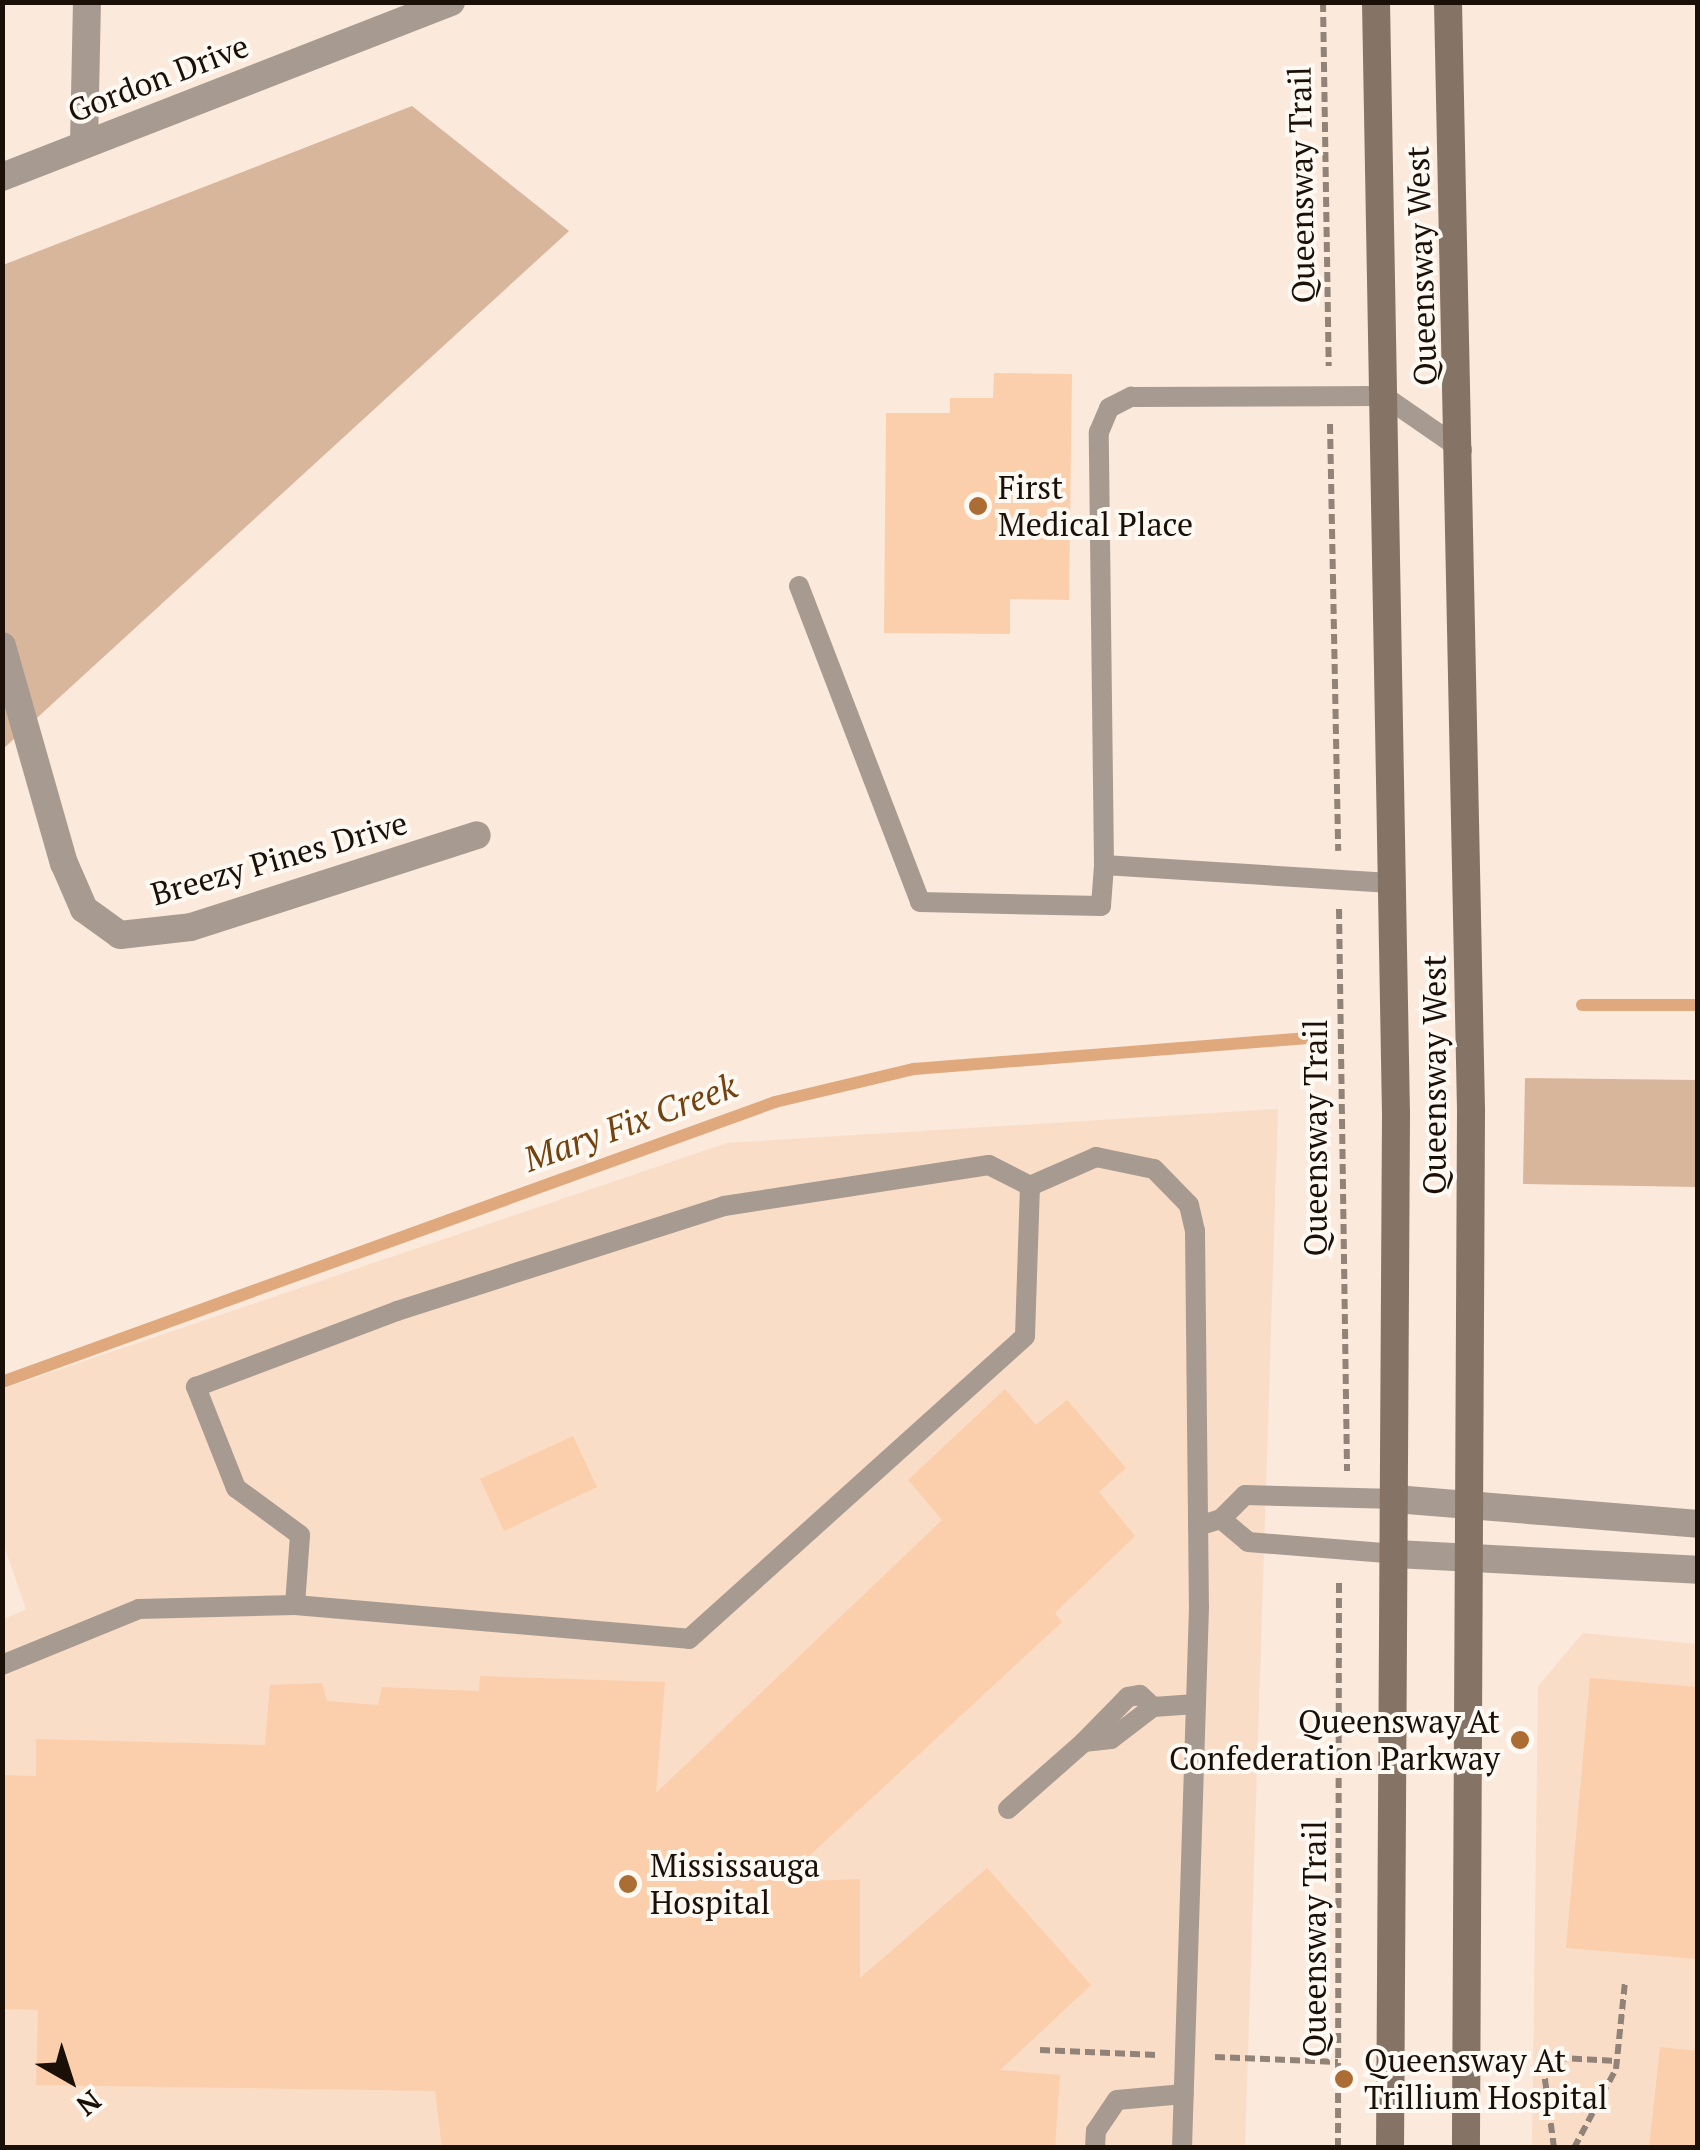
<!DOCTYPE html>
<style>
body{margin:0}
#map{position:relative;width:1700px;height:2150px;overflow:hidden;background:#fbe9db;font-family:"PT Serif",serif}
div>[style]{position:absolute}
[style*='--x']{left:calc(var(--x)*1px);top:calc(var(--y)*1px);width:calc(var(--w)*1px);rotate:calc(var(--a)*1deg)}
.built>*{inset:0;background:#faddc7}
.green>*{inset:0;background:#d8b69b}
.stream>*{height:12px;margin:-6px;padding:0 6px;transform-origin:6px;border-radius:6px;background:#dfa97d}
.building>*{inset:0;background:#fbcfab}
.path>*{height:6px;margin-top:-3px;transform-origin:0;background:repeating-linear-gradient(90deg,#928378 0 10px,transparent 0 15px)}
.service>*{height:20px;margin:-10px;padding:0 10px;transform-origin:10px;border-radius:10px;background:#a79b91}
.minor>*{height:28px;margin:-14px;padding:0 14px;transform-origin:14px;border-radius:14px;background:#a79b91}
.tertiary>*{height:28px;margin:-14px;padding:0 14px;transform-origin:14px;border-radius:14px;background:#a79b91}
.secondary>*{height:28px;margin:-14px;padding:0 14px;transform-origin:14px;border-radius:14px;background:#857466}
.dots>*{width:28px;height:28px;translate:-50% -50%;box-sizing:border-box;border:5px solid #fff9f4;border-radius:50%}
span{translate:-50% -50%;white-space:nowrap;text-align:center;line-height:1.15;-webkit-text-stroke:8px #fff9f4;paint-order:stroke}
.street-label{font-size:32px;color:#1a1008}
.poi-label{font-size:32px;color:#1a1008}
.left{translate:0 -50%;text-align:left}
.right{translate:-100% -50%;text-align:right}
.water-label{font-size:35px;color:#74420e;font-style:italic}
.frame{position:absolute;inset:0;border:5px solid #1a1008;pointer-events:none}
.north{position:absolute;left:20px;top:2030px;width:100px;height:100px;-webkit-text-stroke:8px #fff9f4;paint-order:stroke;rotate:141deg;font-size:28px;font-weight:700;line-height:40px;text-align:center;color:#1a1008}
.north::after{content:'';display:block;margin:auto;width:35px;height:45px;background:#1a1008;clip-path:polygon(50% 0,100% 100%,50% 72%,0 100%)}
</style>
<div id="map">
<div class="built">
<div style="clip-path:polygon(1278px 1109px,1245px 2147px,3px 2147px,2px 1620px,26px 1609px,3px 1543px,2px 1389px,727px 1143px)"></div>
<div style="clip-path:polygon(1583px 1633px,1697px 1644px,1697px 2147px,1532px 2148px,1538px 1686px)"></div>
</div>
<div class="green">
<div style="clip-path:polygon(412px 106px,569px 231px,3px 749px,3px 265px)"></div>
<div style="clip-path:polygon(1525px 1078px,1697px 1080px,1697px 1187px,1523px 1184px)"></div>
</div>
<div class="stream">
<div style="--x:1582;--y:1005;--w:116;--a:0"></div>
<div style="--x:2;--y:1382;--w:822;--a:-19.91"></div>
<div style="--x:775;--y:1102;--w:143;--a:-13.4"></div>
<div style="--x:914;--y:1069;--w:392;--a:-4.5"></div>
</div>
<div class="building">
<div style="clip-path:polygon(994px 373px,1072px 374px,1069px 600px,1010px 599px,1010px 634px,884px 633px,886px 413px,950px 413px,950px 398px,993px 398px)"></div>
<div style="clip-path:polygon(1005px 1389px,1036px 1425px,1067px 1400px,1126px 1468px,1099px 1492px,1135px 1536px,1055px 1613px,1062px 1622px,781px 1882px,860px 1879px,860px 1978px,987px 1868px,1091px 1985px,1000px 2070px,1060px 2075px,1055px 2148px,442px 2148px,435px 2091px,36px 2085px,38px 2010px,2px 2009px,2px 1775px,36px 1776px,36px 1739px,265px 1745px,270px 1685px,322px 1683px,327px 1701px,378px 1705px,382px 1687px,479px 1691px,480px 1676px,665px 1682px,656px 1793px,942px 1520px,908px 1480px)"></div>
<div style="clip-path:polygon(573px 1436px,597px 1487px,504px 1531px,480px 1479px)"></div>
<div style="clip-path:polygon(1590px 1678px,1698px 1687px,1698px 1959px,1566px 1948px)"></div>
<div style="clip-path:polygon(1660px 2047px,1698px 2051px,1698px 2148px,1649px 2148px)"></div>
</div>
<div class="path">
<div style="--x:1323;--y:2;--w:364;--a:89.1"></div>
<div style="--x:1330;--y:424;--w:427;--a:88.9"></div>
<div style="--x:1339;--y:909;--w:562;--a:89.18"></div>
<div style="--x:1040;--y:2050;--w:117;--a:2.4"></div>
<div style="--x:1215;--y:2057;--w:123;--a:2.3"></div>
<div style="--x:1338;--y:2148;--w:570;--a:-89.9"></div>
<div style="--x:1554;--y:2148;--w:92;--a:-97.5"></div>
<div style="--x:1542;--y:2057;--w:75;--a:3.1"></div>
<div style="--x:1574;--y:2148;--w:89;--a:-62"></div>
<div style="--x:1616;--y:2069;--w:87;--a:-84.1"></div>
</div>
<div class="service">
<div style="--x:799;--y:586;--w:338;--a:69"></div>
<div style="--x:920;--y:902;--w:181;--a:1.3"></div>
<div style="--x:1101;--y:906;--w:41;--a:-85.8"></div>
<div style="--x:1104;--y:865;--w:291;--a:3.6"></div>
<div style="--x:1104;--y:865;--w:433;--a:-90.7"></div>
<div style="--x:1099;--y:432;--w:26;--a:-67"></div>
<div style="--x:1109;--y:408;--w:25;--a:-27"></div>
<div style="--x:1131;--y:397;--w:253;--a:-0.2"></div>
<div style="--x:1384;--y:396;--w:95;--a:34.7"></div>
<div style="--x:1221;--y:1519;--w:35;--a:40"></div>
<div style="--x:1248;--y:1542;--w:148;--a:4.6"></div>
<div style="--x:1198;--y:1526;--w:24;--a:-17"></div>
<div style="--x:1221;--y:1519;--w:34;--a:-45"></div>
<div style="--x:1245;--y:1495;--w:150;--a:1.5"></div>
<div style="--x:295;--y:1605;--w:70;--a:-85.9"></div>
<div style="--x:300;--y:1535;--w:79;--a:-143.7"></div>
<div style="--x:236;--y:1488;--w:109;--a:-111.6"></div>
<div style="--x:196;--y:1387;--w:215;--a:-20.7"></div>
<div style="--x:397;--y:1311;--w:343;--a:-17.8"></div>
<div style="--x:724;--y:1206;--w:268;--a:-8.8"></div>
<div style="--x:989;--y:1165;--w:46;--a:27.1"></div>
<div style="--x:1030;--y:1186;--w:72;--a:-23.7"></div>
<div style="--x:1096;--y:1157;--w:59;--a:11.7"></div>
<div style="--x:1154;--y:1169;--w:50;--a:45.8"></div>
<div style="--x:1189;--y:1205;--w:27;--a:77"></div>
<div style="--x:1195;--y:1231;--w:376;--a:89.4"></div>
<div style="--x:1199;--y:1607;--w:541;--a:91.8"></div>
<div style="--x:2;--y:1665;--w:148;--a:-22.2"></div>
<div style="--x:139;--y:1609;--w:156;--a:-1.5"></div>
<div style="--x:295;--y:1605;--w:395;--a:4.9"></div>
<div style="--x:689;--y:1639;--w:452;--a:-42"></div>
<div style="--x:1025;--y:1336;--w:150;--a:-88.1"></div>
<div style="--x:1153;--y:1707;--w:18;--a:-137"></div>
<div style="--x:1140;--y:1695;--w:12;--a:171"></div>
<div style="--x:1128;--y:1697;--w:63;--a:134.4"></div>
<div style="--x:1084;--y:1742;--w:27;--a:-6"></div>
<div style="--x:1111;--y:1739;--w:53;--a:-37.3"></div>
<div style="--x:1153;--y:1707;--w:43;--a:-4"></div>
<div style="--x:1008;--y:1809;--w:101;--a:-41.4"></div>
<div style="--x:1095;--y:2148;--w:17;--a:-87"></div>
<div style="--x:1096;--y:2131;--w:37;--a:-56"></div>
<div style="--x:1117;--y:2100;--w:67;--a:-5.1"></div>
</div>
<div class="minor">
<div style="--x:84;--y:144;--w:142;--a:-88.8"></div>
<div style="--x:2;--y:177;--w:482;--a:-21.3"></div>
<div style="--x:2;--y:646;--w:226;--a:74.1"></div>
<div style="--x:64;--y:863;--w:50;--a:66.5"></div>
<div style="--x:84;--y:909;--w:44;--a:35.8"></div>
<div style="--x:120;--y:935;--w:71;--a:-6.4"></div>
<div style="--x:191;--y:927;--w:300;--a:-17.8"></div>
</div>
<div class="tertiary">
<div style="--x:1395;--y:1499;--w:304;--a:4.7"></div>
<div style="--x:1396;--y:1554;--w:302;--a:3"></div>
</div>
<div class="secondary">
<div style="--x:1376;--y:2;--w:1112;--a:88.97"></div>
<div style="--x:1396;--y:1114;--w:1034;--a:90.33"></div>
<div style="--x:1448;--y:2;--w:1110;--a:88.81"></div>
<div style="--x:1471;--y:1112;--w:1036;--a:90.28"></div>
</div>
<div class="dots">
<div style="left:978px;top:506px;background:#ab6d33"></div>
<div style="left:1520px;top:1740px;background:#ab6d33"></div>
<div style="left:628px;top:1884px;background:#ab6d33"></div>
<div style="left:1344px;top:2079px;background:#ab6d33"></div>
</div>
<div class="street-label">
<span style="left:158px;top:78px;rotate:-21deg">Gordon Drive</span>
<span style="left:1301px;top:185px;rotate:-91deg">Queensway Trail</span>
<span style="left:1421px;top:266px;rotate:-92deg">Queensway West</span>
<span style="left:279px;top:858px;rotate:-16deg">Breezy Pines Drive</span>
<span style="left:1434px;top:1075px;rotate:-90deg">Queensway West</span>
<span style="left:1315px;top:1138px;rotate:-90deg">Queensway Trail</span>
<span style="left:1314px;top:1939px;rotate:-90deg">Queensway Trail</span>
</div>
<div class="poi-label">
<span class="left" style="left:998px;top:506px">First<br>Medical Place</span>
<span class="right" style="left:1500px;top:1740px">Queensway At<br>Confederation Parkway</span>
<span class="left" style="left:650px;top:1884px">Mississauga<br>Hospital</span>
<span class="left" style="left:1364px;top:2079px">Queensway At<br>Trillium Hospital</span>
</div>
<div class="water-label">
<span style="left:630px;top:1122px;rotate:-20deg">Mary Fix Creek</span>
</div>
<div class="frame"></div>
<div class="north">N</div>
</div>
